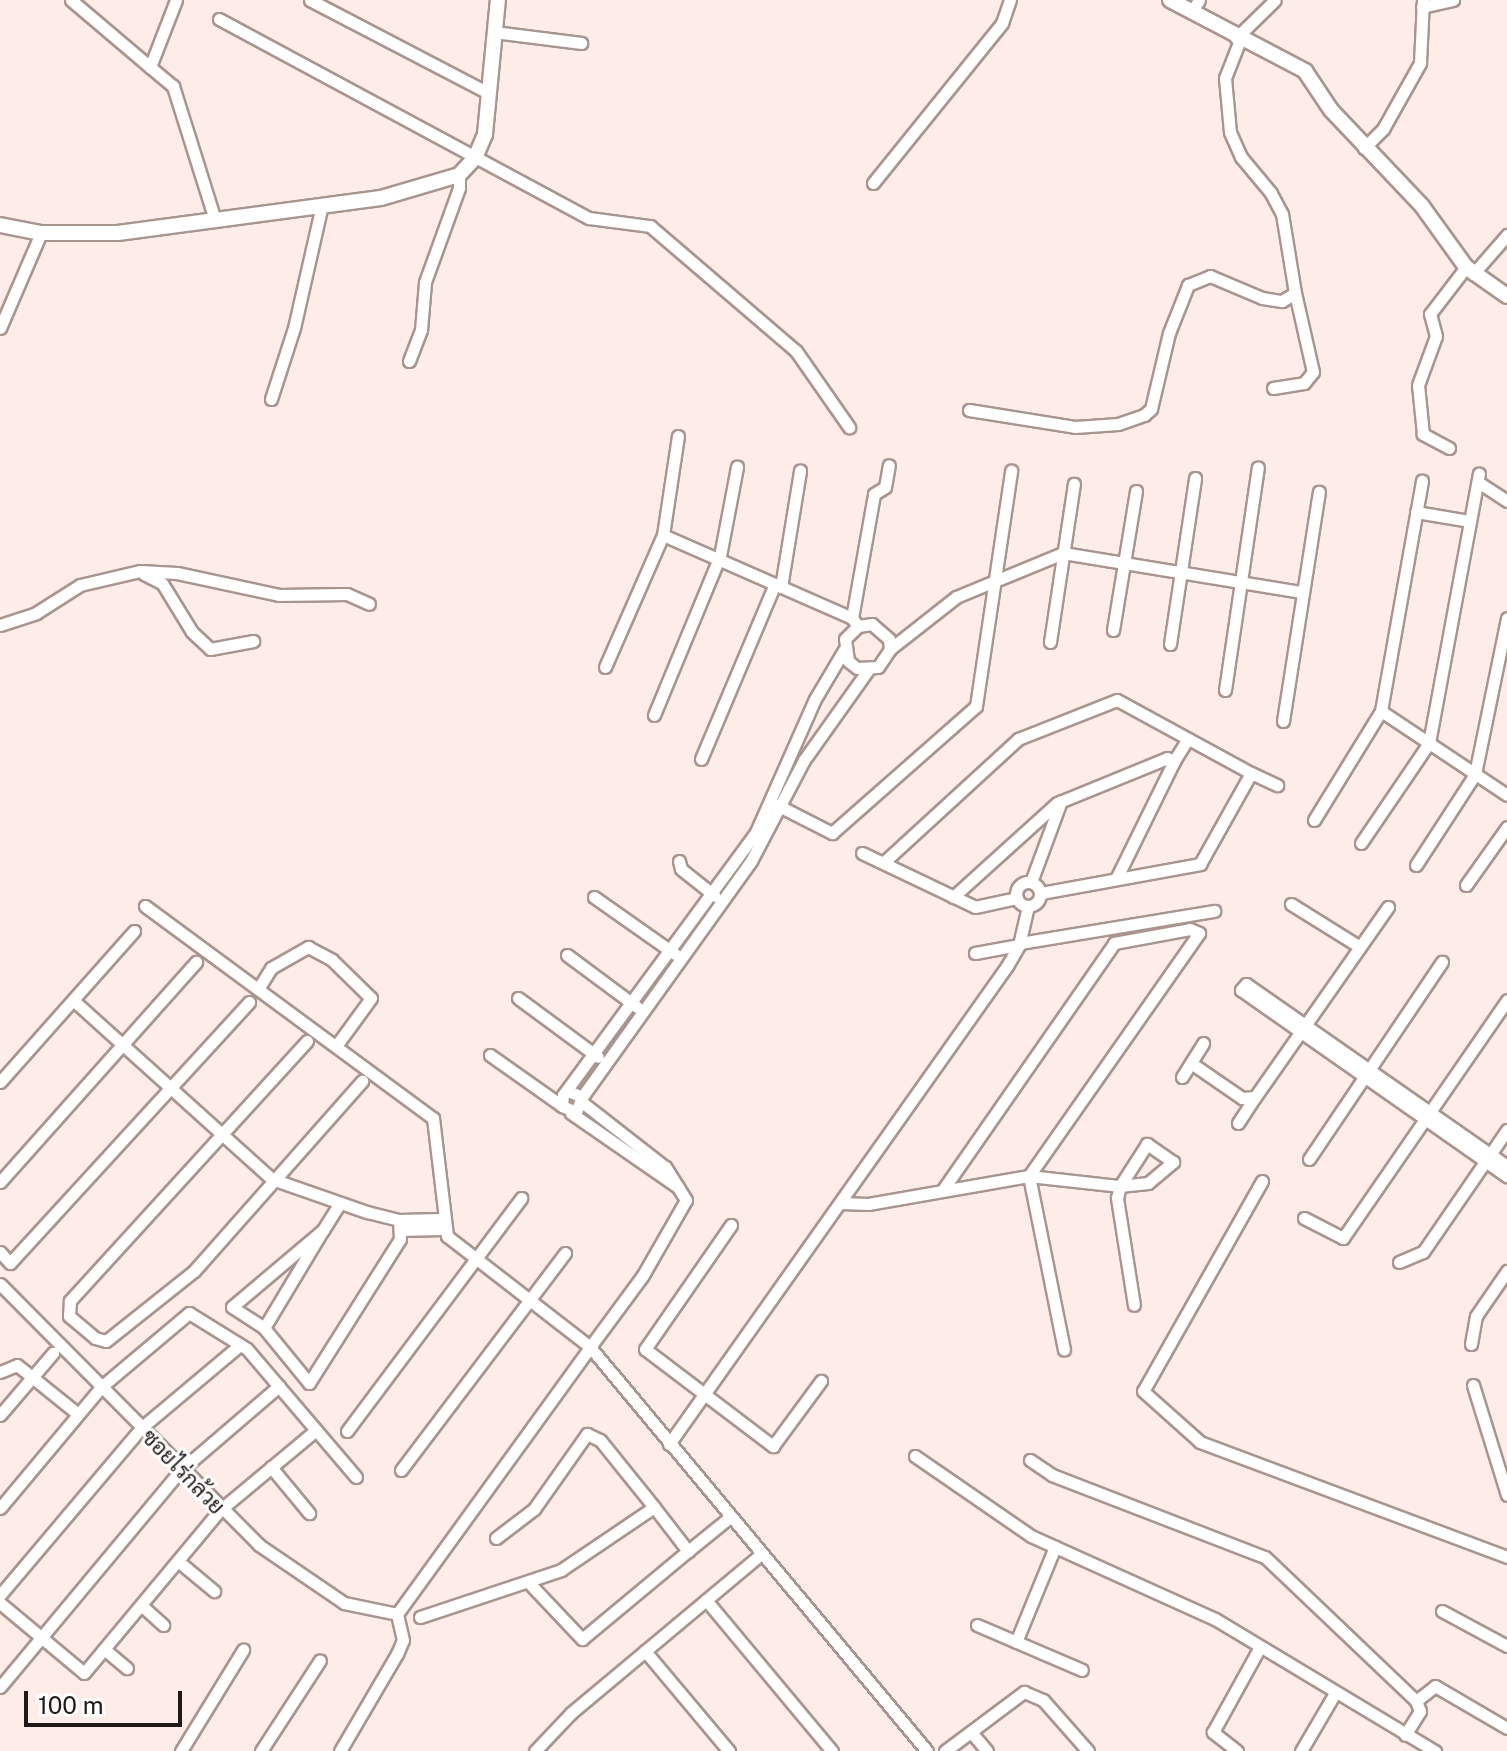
<!DOCTYPE html>
<meta charset="utf-8">
<style>
body{margin:0}
#map{position:relative;width:1507px;height:1751px;overflow:hidden;background:#feece8;font-family:"Public Sans",Sarabun,sans-serif}
div>[style]{position:absolute}
[style*='--x']{left:calc(var(--x)*1px);top:calc(var(--y)*1px);width:calc(var(--w)*1px);rotate:calc(var(--a)*1deg)}
.roads{filter:drop-shadow(2px 0 #a9958f) drop-shadow(-2px 0 #a9958f) drop-shadow(0 2px #a9958f) drop-shadow(0 -2px #a9958f)}
.minor>*{height:11px;margin:-5.5px;padding:0 5.5px;transform-origin:5.5px;border-radius:5.5px;background:#fff}
.minor>.ring{margin:-5.5px;padding:0;box-sizing:content-box;background:none;border:11px solid #fff;border-radius:50%}
.tertiary>*{height:14px;margin:-7px;padding:0 7px;transform-origin:7px;border-radius:7px;background:#fff}
span{translate:-50% -50%;white-space:nowrap;text-align:center;line-height:1.15;-webkit-text-stroke:6px #fff;paint-order:stroke}
.street-label{font-size:22px;color:#201917}
.scale{position:absolute;left:24px;top:1691px;width:158px;height:36px;box-sizing:border-box;border:4px solid #201917;border-top:0;padding-left:10px;font-size:24px;line-height:28px;white-space:nowrap;color:#201917;-webkit-text-stroke:6px #fff;paint-order:stroke}
</style>
<div id="map">
<div class="roads">
<div class="minor">
<div style="--x:71;--y:0;--w:104;--a:40.3"></div>
<div style="--x:176;--y:0;--w:72;--a:111.2"></div>
<div style="--x:150;--y:67;--w:30;--a:40"></div>
<div style="--x:173;--y:86;--w:140;--a:72.6"></div>
<div style="--x:310;--y:0;--w:202;--a:27.5"></div>
<div style="--x:1422;--y:7;--w:32;--a:-13"></div>
<div style="--x:1191;--y:12;--w:14;--a:-56"></div>
<div style="--x:219;--y:19;--w:420;--a:28.3"></div>
<div style="--x:589;--y:218;--w:62;--a:7.5"></div>
<div style="--x:650;--y:226;--w:192;--a:40.6"></div>
<div style="--x:796;--y:351;--w:93;--a:55.1"></div>
<div style="--x:494;--y:32;--w:88;--a:7.2"></div>
<div style="--x:1236;--y:38;--w:54;--a:-44.3"></div>
<div style="--x:1364;--y:148;--w:27;--a:-45"></div>
<div style="--x:1383;--y:129;--w:76;--a:-60.7"></div>
<div style="--x:1420;--y:63;--w:63;--a:-87.3"></div>
<div style="--x:873;--y:183;--w:206;--a:-51.1"></div>
<div style="--x:1002;--y:23;--w:24;--a:-71"></div>
<div style="--x:1473;--y:274;--w:52;--a:-48.9"></div>
<div style="--x:0;--y:328;--w:103;--a:-66.7"></div>
<div style="--x:409;--y:361;--w:33;--a:-69"></div>
<div style="--x:421;--y:330;--w:48;--a:-85.2"></div>
<div style="--x:425;--y:282;--w:100;--a:-70.1"></div>
<div style="--x:459;--y:188;--w:13;--a:-90"></div>
<div style="--x:1273;--y:388;--w:31;--a:-9"></div>
<div style="--x:1304;--y:383;--w:14;--a:-51"></div>
<div style="--x:1313;--y:372;--w:81;--a:-102.8"></div>
<div style="--x:271;--y:399;--w:75;--a:-72.1"></div>
<div style="--x:294;--y:328;--w:126;--a:-77.2"></div>
<div style="--x:969;--y:410;--w:107;--a:9.1"></div>
<div style="--x:1075;--y:427;--w:43;--a:-4"></div>
<div style="--x:1118;--y:424;--w:28;--a:-19"></div>
<div style="--x:1144;--y:415;--w:9;--a:-41"></div>
<div style="--x:1151;--y:409;--w:78;--a:-76.7"></div>
<div style="--x:1169;--y:333;--w:52;--a:-68.4"></div>
<div style="--x:1188;--y:285;--w:24;--a:-22"></div>
<div style="--x:1210;--y:276;--w:56;--a:22.9"></div>
<div style="--x:1262;--y:298;--w:20;--a:9"></div>
<div style="--x:1282;--y:301;--w:15;--a:-32"></div>
<div style="--x:1295;--y:293;--w:80;--a:-99.3"></div>
<div style="--x:1282;--y:214;--w:24;--a:-118"></div>
<div style="--x:1271;--y:193;--w:47;--a:-129.8"></div>
<div style="--x:1241;--y:157;--w:27;--a:-114"></div>
<div style="--x:1230;--y:132;--w:54;--a:-95.3"></div>
<div style="--x:1225;--y:78;--w:41;--a:-68.5"></div>
<div style="--x:1449;--y:448;--w:30;--a:-152"></div>
<div style="--x:1423;--y:434;--w:49;--a:-95.8"></div>
<div style="--x:1418;--y:385;--w:52;--a:-69.8"></div>
<div style="--x:1436;--y:336;--w:23;--a:-105"></div>
<div style="--x:1430;--y:314;--w:59;--a:-52.5"></div>
<div style="--x:1478;--y:482;--w:35;--a:33"></div>
<div style="--x:1416;--y:512;--w:55;--a:9.5"></div>
<div style="--x:663;--y:535;--w:206;--a:23.7"></div>
<div style="--x:852;--y:618;--w:10;--a:53"></div>
<div style="--x:144;--y:574;--w:20;--a:27"></div>
<div style="--x:162;--y:583;--w:57;--a:58.5"></div>
<div style="--x:192;--y:632;--w:25;--a:43"></div>
<div style="--x:210;--y:649;--w:44;--a:-10.5"></div>
<div style="--x:781;--y:587;--w:118;--a:-80.7"></div>
<div style="--x:852;--y:618;--w:126;--a:-79.9"></div>
<div style="--x:874;--y:494;--w:13;--a:-32"></div>
<div style="--x:885;--y:487;--w:22;--a:-80"></div>
<div style="--x:0;--y:625;--w:38;--a:-18"></div>
<div style="--x:36;--y:613;--w:52;--a:-32.5"></div>
<div style="--x:80;--y:585;--w:62;--a:-13.1"></div>
<div style="--x:140;--y:571;--w:37;--a:3"></div>
<div style="--x:177;--y:573;--w:104;--a:12.2"></div>
<div style="--x:279;--y:595;--w:68;--a:-0.8"></div>
<div style="--x:347;--y:594;--w:24;--a:24"></div>
<div style="--x:1113;--y:630;--w:141;--a:-80.6"></div>
<div style="--x:1050;--y:642;--w:160;--a:-81.4"></div>
<div style="--x:1170;--y:644;--w:168;--a:-81.4"></div>
<div style="--x:890;--y:649;--w:10;--a:-96"></div>
<div style="--x:889;--y:639;--w:23;--a:-139"></div>
<div style="--x:872;--y:624;--w:14;--a:172"></div>
<div style="--x:858;--y:626;--w:18;--a:135"></div>
<div style="--x:845;--y:639;--w:22;--a:82"></div>
<div style="--x:848;--y:661;--w:11;--a:38"></div>
<div style="--x:857;--y:668;--w:21;--a:-3"></div>
<div style="--x:878;--y:667;--w:22;--a:-56"></div>
<div style="--x:890;--y:649;--w:84;--a:-38.2"></div>
<div style="--x:956;--y:597;--w:116;--a:-22.4"></div>
<div style="--x:1063;--y:553;--w:242;--a:9.3"></div>
<div style="--x:605;--y:667;--w:144;--a:-66.3"></div>
<div style="--x:663;--y:535;--w:100;--a:-81.4"></div>
<div style="--x:1225;--y:690;--w:225;--a:-81.6"></div>
<div style="--x:1381;--y:711;--w:151;--a:33.7"></div>
<div style="--x:654;--y:715;--w:172;--a:-67.5"></div>
<div style="--x:720;--y:556;--w:91;--a:-79.2"></div>
<div style="--x:1283;--y:721;--w:232;--a:-81.1"></div>
<div style="--x:701;--y:759;--w:190;--a:-67.1"></div>
<div style="--x:777;--y:805;--w:62;--a:27"></div>
<div style="--x:832;--y:833;--w:192;--a:-41.4"></div>
<div style="--x:976;--y:706;--w:238;--a:-81.5"></div>
<div style="--x:1314;--y:820;--w:128;--a:-58.4"></div>
<div style="--x:1381;--y:711;--w:234;--a:-79.9"></div>
<div style="--x:1361;--y:843;--w:121;--a:-55.8"></div>
<div style="--x:1429;--y:743;--w:274;--a:-79.5"></div>
<div style="--x:862;--y:853;--w:125;--a:25.5"></div>
<div style="--x:975;--y:907;--w:43;--a:-12.1"></div>
<div style="--x:679;--y:861;--w:8;--a:76"></div>
<div style="--x:681;--y:869;--w:43;--a:38.5"></div>
<div style="--x:884;--y:862;--w:182;--a:-42.5"></div>
<div style="--x:1018;--y:739;--w:106;--a:-21.5"></div>
<div style="--x:1117;--y:700;--w:153;--a:28.6"></div>
<div style="--x:1416;--y:865;--w:108;--a:-57"></div>
<div style="--x:1475;--y:774;--w:159;--a:-78.4"></div>
<div style="--x:1116;--y:879;--w:131;--a:-63.8"></div>
<div class="ring" style="left:1016px;top:882px;width:13px;height:13px"></div>
<div style="--x:1031;--y:882;--w:86;--a:-69.7"></div>
<div style="--x:1466;--y:885;--w:71;--a:-54.7"></div>
<div style="--x:1041;--y:893;--w:162;--a:-10.3"></div>
<div style="--x:1200;--y:864;--w:104;--a:-60.7"></div>
<div style="--x:1251;--y:773;--w:29;--a:25"></div>
<div style="--x:594;--y:897;--w:99;--a:35.1"></div>
<div style="--x:953;--y:897;--w:140;--a:-42.1"></div>
<div style="--x:1057;--y:803;--w:119;--a:-22.2"></div>
<div style="--x:1167;--y:758;--w:8;--a:23"></div>
<div style="--x:1174;--y:761;--w:26;--a:-58"></div>
<div style="--x:1291;--y:904;--w:81;--a:31.9"></div>
<div style="--x:145;--y:906;--w:358;--a:36.4"></div>
<div style="--x:433;--y:1118;--w:119;--a:83.2"></div>
<div style="--x:447;--y:1236;--w:181;--a:37.8"></div>
<div style="--x:590;--y:1347;--w:89;--a:-53.6"></div>
<div style="--x:643;--y:1275;--w:86;--a:-60.2"></div>
<div style="--x:686;--y:1200;--w:39;--a:-122"></div>
<div style="--x:665;--y:1167;--w:104;--a:-142"></div>
<div style="--x:1020;--y:943;--w:197;--a:-9.4"></div>
<div style="--x:975;--y:953;--w:45;--a:-10.3"></div>
<div style="--x:567;--y:955;--w:87;--a:36.6"></div>
<div style="--x:258;--y:989;--w:25;--a:-58"></div>
<div style="--x:271;--y:968;--w:43;--a:-29.6"></div>
<div style="--x:308;--y:947;--w:27;--a:28"></div>
<div style="--x:332;--y:960;--w:54;--a:44.3"></div>
<div style="--x:371;--y:998;--w:59;--a:126.1"></div>
<div style="--x:518;--y:998;--w:99;--a:36.4"></div>
<div style="--x:73;--y:1000;--w:268;--a:42"></div>
<div style="--x:272;--y:1179;--w:101;--a:19.2"></div>
<div style="--x:367;--y:1212;--w:33;--a:14"></div>
<div style="--x:399;--y:1220;--w:42;--a:-1.4"></div>
<div style="--x:307;--y:1041;--w:352;--a:132.4"></div>
<div style="--x:70;--y:1301;--w:15;--a:94"></div>
<div style="--x:69;--y:1316;--w:34;--a:40"></div>
<div style="--x:95;--y:1338;--w:11;--a:15"></div>
<div style="--x:106;--y:1341;--w:112;--a:-38.5"></div>
<div style="--x:194;--y:1271;--w:254;--a:-48.5"></div>
<div style="--x:490;--y:1055;--w:88;--a:35.3"></div>
<div style="--x:1191;--y:1063;--w:62;--a:34.5"></div>
<div style="--x:1242;--y:1098;--w:13;--a:-4"></div>
<div style="--x:1255;--y:1097;--w:232;--a:-55"></div>
<div style="--x:1182;--y:1077;--w:40;--a:-58"></div>
<div style="--x:0;--y:1082;--w:202;--a:-48.4"></div>
<div style="--x:568;--y:1091;--w:15;--a:23"></div>
<div style="--x:582;--y:1097;--w:16;--a:112"></div>
<div style="--x:576;--y:1112;--w:15;--a:-157"></div>
<div style="--x:562;--y:1106;--w:11;--a:-85"></div>
<div style="--x:563;--y:1095;--w:326;--a:-53.7"></div>
<div style="--x:756;--y:832;--w:145;--a:-66.1"></div>
<div style="--x:815;--y:699;--w:57;--a:-59.4"></div>
<div style="--x:582;--y:1097;--w:290;--a:-54.4"></div>
<div style="--x:751;--y:861;--w:114;--a:-62.3"></div>
<div style="--x:804;--y:760;--w:110;--a:-54.6"></div>
<div style="--x:571;--y:1113;--w:130;--a:34.7"></div>
<div style="--x:1238;--y:1123;--w:31;--a:-57"></div>
<div style="--x:1309;--y:1159;--w:238;--a:-56"></div>
<div style="--x:1507;--y:1166;--w:318;--a:-145.1"></div>
<div style="--x:1246;--y:984;--w:8;--a:130"></div>
<div style="--x:1241;--y:990;--w:325;--a:35"></div>
<div style="--x:1262;--y:1181;--w:241;--a:119.5"></div>
<div style="--x:1143;--y:1391;--w:76;--a:41.8"></div>
<div style="--x:1200;--y:1442;--w:328;--a:20.5"></div>
<div style="--x:0;--y:1182;--w:295;--a:-48.3"></div>
<div style="--x:944;--y:1188;--w:298;--a:-55.2"></div>
<div style="--x:1114;--y:943;--w:77;--a:-10.4"></div>
<div style="--x:1190;--y:929;--w:10;--a:24"></div>
<div style="--x:1199;--y:933;--w:297;--a:125"></div>
<div style="--x:1029;--y:1176;--w:177;--a:78.6"></div>
<div style="--x:840;--y:1203;--w:28;--a:2"></div>
<div style="--x:868;--y:1204;--w:163;--a:-9.9"></div>
<div style="--x:1029;--y:1176;--w:92;--a:6.3"></div>
<div style="--x:1120;--y:1186;--w:28;--a:-6"></div>
<div style="--x:1148;--y:1183;--w:33;--a:-40"></div>
<div style="--x:1173;--y:1162;--w:32;--a:-145"></div>
<div style="--x:1147;--y:1144;--w:50;--a:122.7"></div>
<div style="--x:1120;--y:1186;--w:12;--a:104"></div>
<div style="--x:1117;--y:1198;--w:108;--a:81"></div>
<div style="--x:1304;--y:1218;--w:44;--a:27.1"></div>
<div style="--x:1343;--y:1238;--w:289;--a:-55.4"></div>
<div style="--x:731;--y:1225;--w:151;--a:124.7"></div>
<div style="--x:645;--y:1349;--w:161;--a:37.2"></div>
<div style="--x:773;--y:1446;--w:81;--a:-53.6"></div>
<div style="--x:323;--y:1230;--w:119;--a:139.8"></div>
<div style="--x:232;--y:1307;--w:38;--a:33"></div>
<div style="--x:264;--y:1328;--w:114;--a:-59"></div>
<div style="--x:323;--y:1230;--w:31;--a:-58"></div>
<div style="--x:400;--y:1230;--w:43;--a:-1.3"></div>
<div style="--x:0;--y:1252;--w:15;--a:48"></div>
<div style="--x:10;--y:1263;--w:354;--a:-47.5"></div>
<div style="--x:1399;--y:1262;--w:26;--a:-23"></div>
<div style="--x:1423;--y:1252;--w:148;--a:-55.5"></div>
<div style="--x:0;--y:1284;--w:368;--a:45.2"></div>
<div style="--x:259;--y:1545;--w:103;--a:34.3"></div>
<div style="--x:344;--y:1603;--w:54;--a:11.7"></div>
<div style="--x:264;--y:1328;--w:71;--a:50.7"></div>
<div style="--x:309;--y:1383;--w:170;--a:-57.7"></div>
<div style="--x:400;--y:1239;--w:19;--a:-93"></div>
<div style="--x:1471;--y:1344;--w:28;--a:-80"></div>
<div style="--x:1476;--y:1316;--w:55;--a:-55.4"></div>
<div style="--x:0;--y:1372;--w:18;--a:-22"></div>
<div style="--x:17;--y:1365;--w:78;--a:38.8"></div>
<div style="--x:1473;--y:1385;--w:115;--a:72.8"></div>
<div style="--x:0;--y:1415;--w:82;--a:-49.5"></div>
<div style="--x:347;--y:1431;--w:291;--a:-53.2"></div>
<div style="--x:669;--y:1444;--w:585;--a:-54.74"></div>
<div style="--x:1007;--y:966;--w:24;--a:-60"></div>
<div style="--x:1019;--y:945;--w:39;--a:-77"></div>
<div style="--x:915;--y:1456;--w:141;--a:34.6"></div>
<div style="--x:1031;--y:1536;--w:202;--a:24.3"></div>
<div style="--x:1215;--y:1619;--w:257;--a:31"></div>
<div style="--x:1030;--y:1460;--w:27;--a:34"></div>
<div style="--x:1052;--y:1475;--w:228;--a:21.1"></div>
<div style="--x:1265;--y:1557;--w:209;--a:43.6"></div>
<div style="--x:1416;--y:1701;--w:11;--a:68"></div>
<div style="--x:1420;--y:1711;--w:28;--a:122"></div>
<div style="--x:271;--y:1467;--w:60;--a:50.4"></div>
<div style="--x:401;--y:1470;--w:272;--a:-52.9"></div>
<div style="--x:0;--y:1508;--w:158;--a:-50.1"></div>
<div style="--x:101;--y:1387;--w:115;--a:-40.1"></div>
<div style="--x:189;--y:1313;--w:68;--a:31.8"></div>
<div style="--x:247;--y:1349;--w:168;--a:49.6"></div>
<div style="--x:496;--y:1538;--w:48;--a:-37.3"></div>
<div style="--x:534;--y:1509;--w:92;--a:-54.8"></div>
<div style="--x:587;--y:1434;--w:14;--a:25"></div>
<div style="--x:600;--y:1440;--w:86;--a:51.1"></div>
<div style="--x:178;--y:1561;--w:47;--a:39.8"></div>
<div style="--x:530;--y:1584;--w:76;--a:46.6"></div>
<div style="--x:582;--y:1639;--w:138;--a:-39.7"></div>
<div style="--x:0;--y:1595;--w:219;--a:-49.8"></div>
<div style="--x:141;--y:1428;--w:129;--a:-40"></div>
<div style="--x:706;--y:1600;--w:197;--a:50.2"></div>
<div style="--x:0;--y:1603;--w:109;--a:39.8"></div>
<div style="--x:84;--y:1673;--w:212;--a:-50.2"></div>
<div style="--x:220;--y:1510;--w:125;--a:-39.8"></div>
<div style="--x:141;--y:1605;--w:30;--a:42"></div>
<div style="--x:1442;--y:1611;--w:74;--a:28.3"></div>
<div style="--x:420;--y:1617;--w:149;--a:-18.4"></div>
<div style="--x:561;--y:1570;--w:112;--a:-34.1"></div>
<div style="--x:654;--y:1507;--w:56;--a:52.3"></div>
<div style="--x:688;--y:1551;--w:54;--a:-39"></div>
<div style="--x:977;--y:1625;--w:114;--a:23.2"></div>
<div style="--x:1016;--y:1642;--w:103;--a:-67.7"></div>
<div style="--x:104;--y:1649;--w:30;--a:40"></div>
<div style="--x:645;--y:1651;--w:131;--a:50"></div>
<div style="--x:0;--y:1687;--w:283;--a:-50.2"></div>
<div style="--x:181;--y:1470;--w:129;--a:-40.6"></div>
<div style="--x:1416;--y:1701;--w:24;--a:-38"></div>
<div style="--x:1435;--y:1686;--w:83;--a:30.3"></div>
<div style="--x:971;--y:1732;--w:25;--a:50"></div>
<div style="--x:181;--y:1751;--w:119;--a:-58.5"></div>
<div style="--x:261;--y:1751;--w:108;--a:-57"></div>
<div style="--x:340;--y:1751;--w:113;--a:-59.6"></div>
<div style="--x:397;--y:1654;--w:15;--a:-67"></div>
<div style="--x:403;--y:1640;--w:27;--a:-103"></div>
<div style="--x:397;--y:1614;--w:329;--a:-54.1"></div>
<div style="--x:590;--y:1347;--w:526;--a:50.17"></div>
<div style="--x:535;--y:1751;--w:52;--a:-46.5"></div>
<div style="--x:571;--y:1713;--w:248;--a:-39.9"></div>
<div style="--x:945;--y:1751;--w:99;--a:-36.8"></div>
<div style="--x:1024;--y:1692;--w:21;--a:23"></div>
<div style="--x:1043;--y:1700;--w:68;--a:48.6"></div>
<div style="--x:1237;--y:1751;--w:31;--a:-142"></div>
<div style="--x:1213;--y:1732;--w:97;--a:-61.1"></div>
<div style="--x:1301;--y:1751;--w:67;--a:-59.6"></div>
</div>
<div class="tertiary">
<div style="--x:1170;--y:0;--w:153;--a:27.7"></div>
<div style="--x:1305;--y:71;--w:47;--a:56.3"></div>
<div style="--x:1331;--y:110;--w:132;--a:46.5"></div>
<div style="--x:1422;--y:206;--w:75;--a:54.2"></div>
<div style="--x:1466;--y:267;--w:50;--a:35.3"></div>
<div style="--x:0;--y:225;--w:42;--a:11"></div>
<div style="--x:41;--y:233;--w:77;--a:0"></div>
<div style="--x:118;--y:233;--w:265;--a:-7.6"></div>
<div style="--x:381;--y:198;--w:81;--a:-16.4"></div>
<div style="--x:459;--y:175;--w:23;--a:-47"></div>
<div style="--x:475;--y:158;--w:26;--a:-67"></div>
<div style="--x:485;--y:134;--w:135;--a:-84.5"></div>
</div>
</div>
<div class="street-label">
<span style="left:183px;top:1472px;rotate:46deg">ซอยไร่กล้วย</span>
</div>
<div class="scale">100 m</div>
</div>
